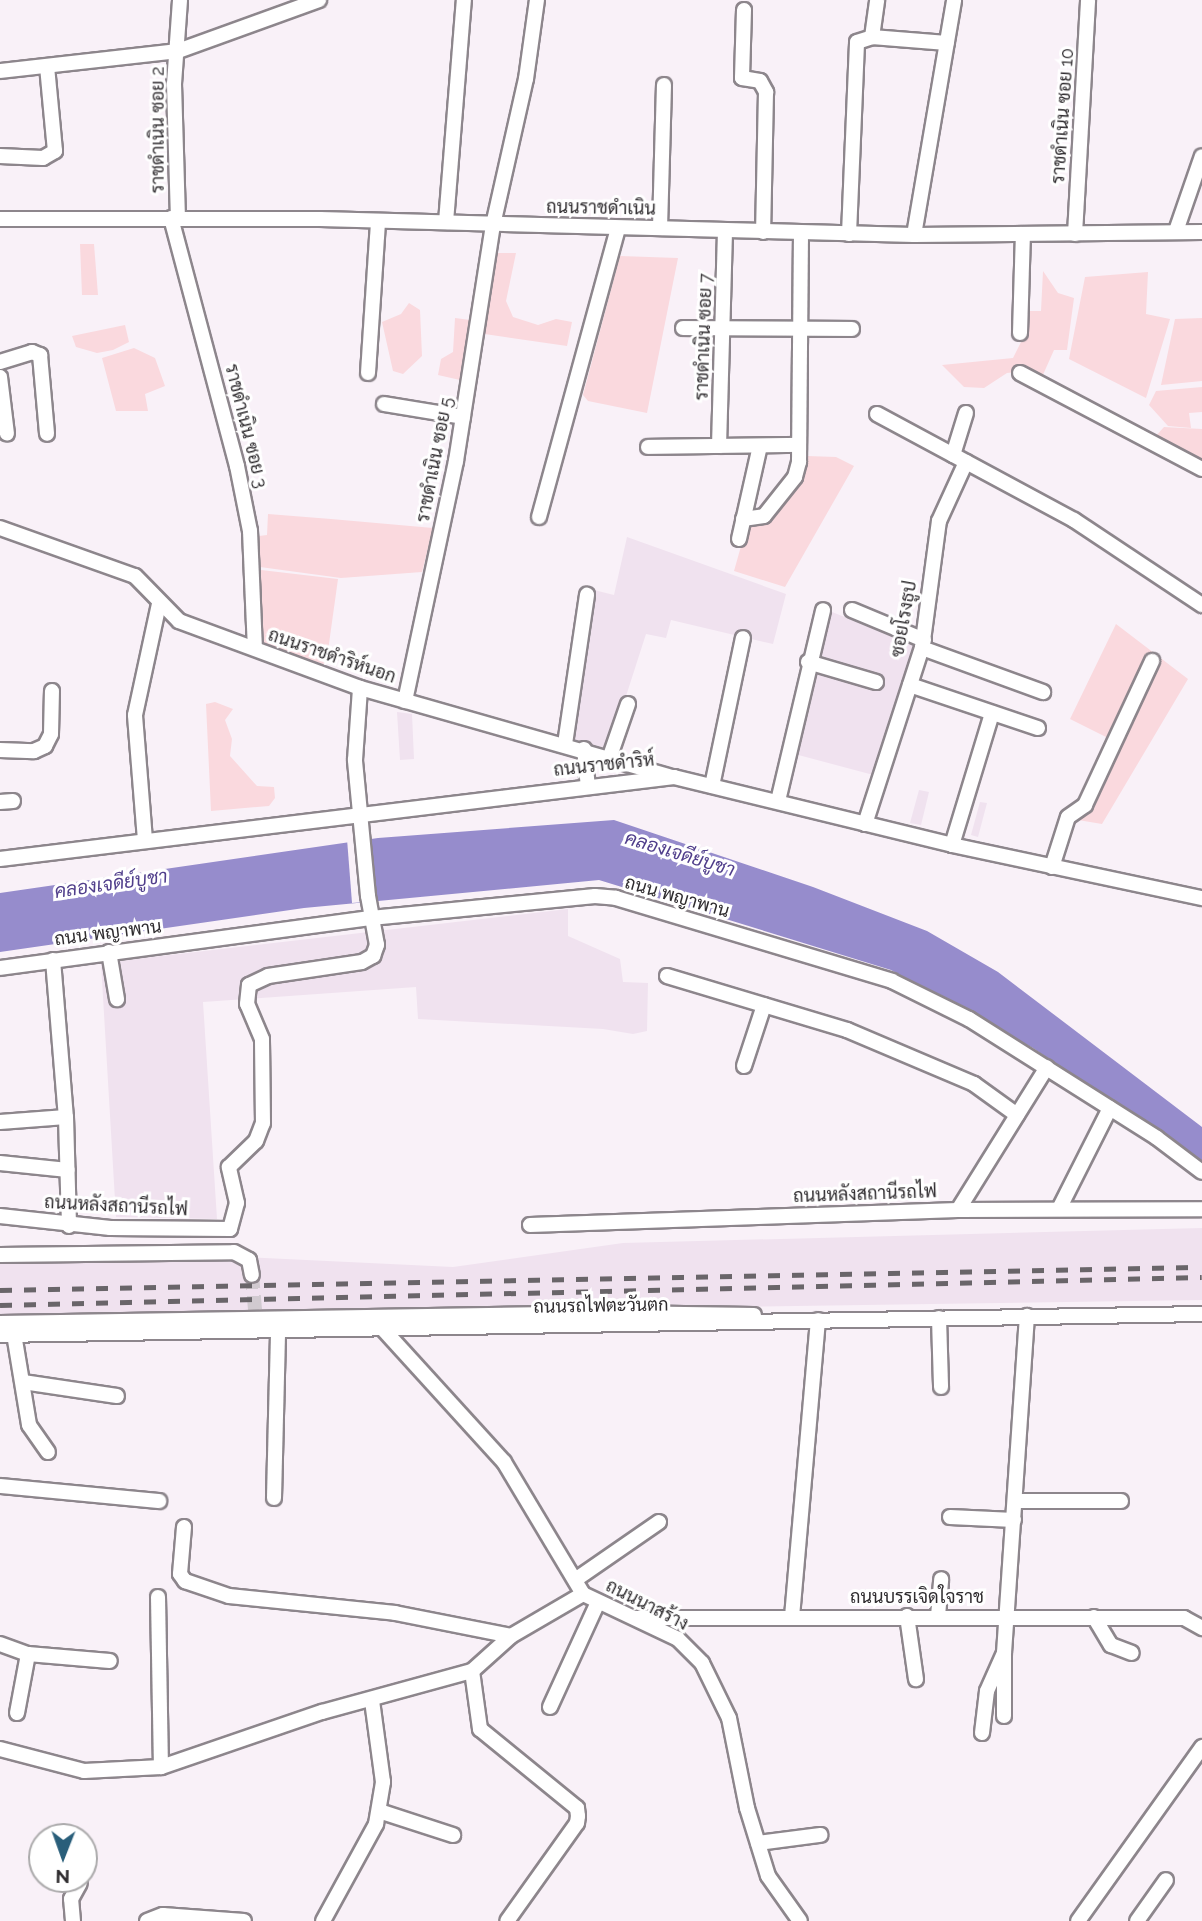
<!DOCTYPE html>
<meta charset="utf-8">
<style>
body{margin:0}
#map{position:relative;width:1202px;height:1921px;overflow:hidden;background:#f9f1f8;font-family:Raleway,Sarabun,sans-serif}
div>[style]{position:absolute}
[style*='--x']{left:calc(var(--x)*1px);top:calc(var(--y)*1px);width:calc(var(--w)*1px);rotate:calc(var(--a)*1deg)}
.built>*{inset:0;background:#f0e2ef}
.green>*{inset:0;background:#fad9de}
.water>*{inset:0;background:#968ccc}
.pier>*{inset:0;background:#f9f1f8}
.minor-tunnel>*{height:14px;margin-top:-7px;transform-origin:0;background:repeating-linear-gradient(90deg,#d1cad0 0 14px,transparent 0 21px)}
.roads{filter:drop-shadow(2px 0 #8d868c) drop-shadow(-2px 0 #8d868c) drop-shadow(0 2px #8d868c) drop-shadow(0 -2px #8d868c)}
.minor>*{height:14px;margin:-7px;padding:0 7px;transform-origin:7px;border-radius:7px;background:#fff}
.rail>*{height:4.5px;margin-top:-2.25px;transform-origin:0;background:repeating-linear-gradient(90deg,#696569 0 12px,transparent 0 24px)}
span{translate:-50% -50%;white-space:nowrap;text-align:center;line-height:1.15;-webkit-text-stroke:6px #fff;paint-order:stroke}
.street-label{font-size:18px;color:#2f2c2f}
.water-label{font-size:19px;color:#503e8b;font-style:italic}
.north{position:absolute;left:28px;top:1823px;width:70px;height:70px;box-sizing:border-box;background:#fff;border:2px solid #acabac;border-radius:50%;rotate:181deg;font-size:19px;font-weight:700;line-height:28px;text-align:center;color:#2f2c2f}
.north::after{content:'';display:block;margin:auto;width:24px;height:32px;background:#295e7a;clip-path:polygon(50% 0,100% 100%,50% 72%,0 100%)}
</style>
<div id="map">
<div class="built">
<div style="clip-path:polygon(627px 537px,786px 594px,773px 644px,671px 620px,666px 638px,646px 634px,608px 752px,562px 740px,586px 588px,614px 595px)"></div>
<div style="clip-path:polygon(827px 610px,922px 648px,881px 777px,791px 753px)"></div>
<div style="clip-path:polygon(397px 712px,412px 714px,414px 759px,400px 760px)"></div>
<div style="clip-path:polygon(919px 790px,929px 792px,921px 825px,910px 823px)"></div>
<div style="clip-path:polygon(980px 802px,987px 803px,978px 837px,971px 835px)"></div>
<div style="clip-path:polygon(568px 909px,568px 936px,620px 959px,623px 982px,648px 983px,647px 1031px,633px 1034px,603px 1029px,418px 1019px,416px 987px,203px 1002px,217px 1219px,116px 1217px,101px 963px)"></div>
<div style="clip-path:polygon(1202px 1228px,1202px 1300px,0 1318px,0 1257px,184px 1254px,453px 1267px,623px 1243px)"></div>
</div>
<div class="green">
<div style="clip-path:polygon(80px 244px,94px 244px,98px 295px,82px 295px)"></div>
<div style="clip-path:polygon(492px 253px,516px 253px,506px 301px,513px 317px,538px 325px,556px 319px,572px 322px,567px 346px,478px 333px)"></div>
<div style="clip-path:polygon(620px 256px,678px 258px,647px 413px,588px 401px,583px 395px)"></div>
<div style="clip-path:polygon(1043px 271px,1058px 293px,1074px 298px,1067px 350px,1054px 350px,1042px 377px,1025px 371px,1007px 373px,984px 388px,964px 387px,942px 365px,1013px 358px,1023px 338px,1025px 311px,1041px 311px)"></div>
<div style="clip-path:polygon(1148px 272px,1146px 314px,1170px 319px,1146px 398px,1069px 359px,1085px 277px)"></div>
<div style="clip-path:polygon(409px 303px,420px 310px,422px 356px,403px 374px,393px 371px,382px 322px,401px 314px)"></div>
<div style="clip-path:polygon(455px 318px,470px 320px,460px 380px,438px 375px,441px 359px,453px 352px)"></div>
<div style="clip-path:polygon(1202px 318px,1202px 381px,1161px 385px,1175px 319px)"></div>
<div style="clip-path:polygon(125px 325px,129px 342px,113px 350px,97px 353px,76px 347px,72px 336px)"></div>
<div style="clip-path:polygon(134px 348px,155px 358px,165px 386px,145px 394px,148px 411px,116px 411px,102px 358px)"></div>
<div style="clip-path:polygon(1202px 387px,1202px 412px,1189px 413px,1191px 428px,1168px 426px,1149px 405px,1156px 391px)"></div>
<div style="clip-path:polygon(1164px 427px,1202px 429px,1202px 463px,1155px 437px)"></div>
<div style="clip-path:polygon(807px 456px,836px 457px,854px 466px,785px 587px,734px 571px,747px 525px,766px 521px,798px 486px)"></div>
<div style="clip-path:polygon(268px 514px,331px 519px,433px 528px,422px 572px,341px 578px,260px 567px,259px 536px,267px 535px)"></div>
<div style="clip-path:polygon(261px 570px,338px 579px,326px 665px,261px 644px)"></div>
<div style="clip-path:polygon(1116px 624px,1188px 679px,1102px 824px,1072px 819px,1118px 743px,1070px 719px)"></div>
<div style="clip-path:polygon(215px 702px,233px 709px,225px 720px,232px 739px,230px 756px,257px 786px,274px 787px,275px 798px,269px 806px,211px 811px,206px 704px)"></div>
</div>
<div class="water">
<div style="clip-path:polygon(614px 820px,813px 887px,927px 931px,998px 972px,1202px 1127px,1202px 1166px,1033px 1048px,891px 970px,599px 880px,304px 908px,0 952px,0 893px,378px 838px)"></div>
</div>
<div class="pier">
<div style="clip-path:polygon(369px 838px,375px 901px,352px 903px,347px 839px)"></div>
</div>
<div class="minor-tunnel">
<div style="--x:252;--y:1275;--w:35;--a:85"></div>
</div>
<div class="roads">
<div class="minor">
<div style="--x:744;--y:10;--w:68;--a:91.7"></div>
<div style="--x:742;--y:78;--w:18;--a:9"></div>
<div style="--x:760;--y:81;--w:13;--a:61"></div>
<div style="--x:766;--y:92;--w:140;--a:91.2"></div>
<div style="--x:872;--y:37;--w:37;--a:-82"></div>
<div style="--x:0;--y:71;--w:179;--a:-6.4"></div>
<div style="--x:178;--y:51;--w:150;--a:-19.9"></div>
<div style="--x:0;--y:156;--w:43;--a:2.7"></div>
<div style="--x:43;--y:158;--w:14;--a:-30"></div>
<div style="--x:55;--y:151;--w:85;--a:-95.4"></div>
<div style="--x:171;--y:218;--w:257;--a:75.1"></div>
<div style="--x:237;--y:466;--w:66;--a:78.7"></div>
<div style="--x:250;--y:531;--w:117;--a:87.6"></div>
<div style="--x:0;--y:219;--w:320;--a:0"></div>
<div style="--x:320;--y:219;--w:594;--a:1.54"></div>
<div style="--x:914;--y:235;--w:288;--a:-0.6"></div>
<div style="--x:178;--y:219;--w:135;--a:-91.7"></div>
<div style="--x:174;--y:84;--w:84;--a:-85.9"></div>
<div style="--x:446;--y:222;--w:223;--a:-85.4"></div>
<div style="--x:660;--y:228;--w:143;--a:-88.4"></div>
<div style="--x:1176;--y:231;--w:79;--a:-70.9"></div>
<div style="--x:849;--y:234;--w:192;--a:-87.6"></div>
<div style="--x:857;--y:42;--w:16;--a:-18"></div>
<div style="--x:872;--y:37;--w:75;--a:4.6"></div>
<div style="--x:1075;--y:234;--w:234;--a:-86.8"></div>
<div style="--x:914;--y:235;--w:238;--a:-80.3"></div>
<div style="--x:683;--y:328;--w:169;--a:0.3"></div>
<div style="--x:1020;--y:333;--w:99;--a:-88.3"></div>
<div style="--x:0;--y:362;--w:34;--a:-17"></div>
<div style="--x:32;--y:352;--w:9;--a:21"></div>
<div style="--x:40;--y:355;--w:79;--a:84.9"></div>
<div style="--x:368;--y:373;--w:150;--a:-86.2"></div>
<div style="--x:1020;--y:373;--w:206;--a:27.8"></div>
<div style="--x:0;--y:377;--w:57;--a:83"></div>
<div style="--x:384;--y:404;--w:80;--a:9.3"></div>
<div style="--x:877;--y:414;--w:224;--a:28.3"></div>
<div style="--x:1074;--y:520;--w:154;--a:33.6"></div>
<div style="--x:719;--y:446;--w:216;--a:-88.4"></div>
<div style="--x:648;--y:447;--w:150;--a:-0.8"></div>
<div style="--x:953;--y:455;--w:44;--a:-72.8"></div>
<div style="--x:539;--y:517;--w:299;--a:-74.7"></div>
<div style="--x:743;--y:519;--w:21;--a:-8"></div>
<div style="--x:764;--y:516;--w:50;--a:-51.5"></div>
<div style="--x:795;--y:477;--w:16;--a:-75"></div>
<div style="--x:799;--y:462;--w:229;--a:-89.5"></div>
<div style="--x:0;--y:528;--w:143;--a:19.6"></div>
<div style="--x:135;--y:576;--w:63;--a:45.6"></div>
<div style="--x:179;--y:621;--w:193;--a:20.3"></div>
<div style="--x:360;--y:688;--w:321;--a:15.9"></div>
<div style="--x:739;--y:539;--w:95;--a:-77.3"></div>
<div style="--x:852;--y:610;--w:78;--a:22.6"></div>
<div style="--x:922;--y:648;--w:129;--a:20"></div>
<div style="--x:808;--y:662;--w:71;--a:16.4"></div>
<div style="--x:910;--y:685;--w:135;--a:18.6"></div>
<div style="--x:405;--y:701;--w:245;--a:-78"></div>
<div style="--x:456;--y:461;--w:239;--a:-81.1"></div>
<div style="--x:493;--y:225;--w:150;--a:-77.3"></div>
<div style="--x:526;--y:79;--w:80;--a:-82.1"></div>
<div style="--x:565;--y:744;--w:151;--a:-81.6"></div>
<div style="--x:584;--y:749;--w:37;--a:84"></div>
<div style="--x:0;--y:750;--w:34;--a:2"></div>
<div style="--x:34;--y:751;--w:12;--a:-24"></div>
<div style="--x:45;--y:746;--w:13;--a:-63"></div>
<div style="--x:51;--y:734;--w:43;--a:-88.7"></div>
<div style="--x:610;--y:756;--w:55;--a:-70.9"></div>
<div style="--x:712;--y:786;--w:151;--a:-78.2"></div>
<div style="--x:778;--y:801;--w:196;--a:-76.7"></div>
<div style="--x:0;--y:802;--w:13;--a:-4"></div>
<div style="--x:865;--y:824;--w:185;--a:-72.1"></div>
<div style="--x:922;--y:648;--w:128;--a:-82.4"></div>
<div style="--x:939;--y:521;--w:65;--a:-65.4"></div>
<div style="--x:145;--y:840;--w:125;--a:-94.6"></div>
<div style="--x:135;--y:715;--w:114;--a:-77.8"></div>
<div style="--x:952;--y:845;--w:138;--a:-73.1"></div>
<div style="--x:0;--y:859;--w:679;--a:-6.94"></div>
<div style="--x:674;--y:777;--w:286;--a:13.7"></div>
<div style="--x:952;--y:845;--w:256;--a:12"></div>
<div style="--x:1052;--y:867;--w:52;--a:-72.3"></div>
<div style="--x:1068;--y:817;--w:21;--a:-35"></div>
<div style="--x:1085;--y:805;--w:159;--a:-65"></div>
<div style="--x:109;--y:952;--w:48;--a:80.3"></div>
<div style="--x:53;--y:960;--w:158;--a:85.3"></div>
<div style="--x:66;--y:1117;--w:109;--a:88.4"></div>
<div style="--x:0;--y:968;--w:374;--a:-7.7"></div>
<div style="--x:371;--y:918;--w:225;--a:-5.6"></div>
<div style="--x:595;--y:896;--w:21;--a:5"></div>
<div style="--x:616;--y:898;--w:288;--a:16.7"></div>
<div style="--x:892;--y:981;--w:86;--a:26.3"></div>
<div style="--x:969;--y:1019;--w:222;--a:32.3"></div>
<div style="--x:1157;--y:1138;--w:56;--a:37.1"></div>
<div style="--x:667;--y:976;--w:188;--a:16.7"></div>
<div style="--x:847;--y:1030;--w:138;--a:23"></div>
<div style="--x:974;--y:1084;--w:53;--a:35.8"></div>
<div style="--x:744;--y:1066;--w:64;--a:-71.8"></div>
<div style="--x:0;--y:1122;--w:66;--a:-4.3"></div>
<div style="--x:0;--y:1163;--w:68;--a:5.9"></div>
<div style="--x:1059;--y:1209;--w:113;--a:-63.2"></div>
<div style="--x:958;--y:1210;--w:168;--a:-58.1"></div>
<div style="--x:0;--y:1216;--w:111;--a:6.2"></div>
<div style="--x:110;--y:1228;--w:120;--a:0.5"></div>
<div style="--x:230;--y:1229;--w:27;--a:-75"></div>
<div style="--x:237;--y:1203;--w:37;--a:-103"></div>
<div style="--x:229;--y:1167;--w:37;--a:-44"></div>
<div style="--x:256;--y:1141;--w:19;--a:-69"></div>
<div style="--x:263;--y:1123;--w:84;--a:-90.7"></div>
<div style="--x:262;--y:1039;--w:38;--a:-113"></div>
<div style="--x:247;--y:1004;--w:19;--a:-84"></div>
<div style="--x:249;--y:985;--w:21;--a:-25"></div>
<div style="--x:268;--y:976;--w:95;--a:-8.5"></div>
<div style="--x:362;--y:962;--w:13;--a:-29"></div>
<div style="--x:373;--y:956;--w:12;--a:-70"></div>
<div style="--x:377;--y:945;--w:50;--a:-100.4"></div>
<div style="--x:368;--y:896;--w:137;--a:-95.5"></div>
<div style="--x:355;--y:760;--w:72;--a:-86"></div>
<div style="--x:530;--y:1225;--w:428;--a:-2"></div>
<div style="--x:958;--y:1210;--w:244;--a:-0.2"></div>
<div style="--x:0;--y:1255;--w:234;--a:-0.7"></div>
<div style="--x:234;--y:1252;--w:17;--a:28"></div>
<div style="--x:249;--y:1260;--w:15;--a:79"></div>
<div style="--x:939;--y:1318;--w:69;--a:88.3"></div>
<div style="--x:0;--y:1323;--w:615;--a:-0.93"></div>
<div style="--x:615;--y:1313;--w:139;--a:0.8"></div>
<div style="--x:382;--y:1328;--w:181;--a:47.7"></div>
<div style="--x:504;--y:1462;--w:154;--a:59.1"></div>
<div style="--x:583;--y:1594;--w:105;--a:25.3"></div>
<div style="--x:678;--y:1639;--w:34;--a:45"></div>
<div style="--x:702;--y:1663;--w:61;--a:63.9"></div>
<div style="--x:729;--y:1718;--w:92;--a:78.7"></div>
<div style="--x:747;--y:1808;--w:71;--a:72.8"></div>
<div style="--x:768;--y:1876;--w:55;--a:54.6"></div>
<div style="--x:14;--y:1334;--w:92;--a:80.6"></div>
<div style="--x:29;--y:1425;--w:33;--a:55"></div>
<div style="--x:0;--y:1335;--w:1202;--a:-1"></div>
<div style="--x:23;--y:1382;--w:95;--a:8.5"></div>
<div style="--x:0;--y:1486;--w:160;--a:5.4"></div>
<div style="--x:274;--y:1498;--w:169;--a:-88.6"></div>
<div style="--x:1015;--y:1501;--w:106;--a:0"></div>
<div style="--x:950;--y:1517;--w:64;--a:2.7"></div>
<div style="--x:184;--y:1527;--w:47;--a:94.9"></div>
<div style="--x:180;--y:1574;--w:9;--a:54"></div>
<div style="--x:185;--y:1581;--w:46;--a:18.8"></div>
<div style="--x:229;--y:1596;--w:167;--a:5.8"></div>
<div style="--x:395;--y:1613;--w:118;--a:11.2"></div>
<div style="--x:575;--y:1580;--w:102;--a:-34.6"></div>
<div style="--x:158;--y:1597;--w:170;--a:89"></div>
<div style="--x:907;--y:1616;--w:64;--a:81.9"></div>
<div style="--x:938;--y:1616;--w:37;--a:-85"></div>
<div style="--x:792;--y:1617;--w:298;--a:-85"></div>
<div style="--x:1094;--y:1617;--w:33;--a:59"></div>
<div style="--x:1111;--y:1645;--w:22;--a:21"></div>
<div style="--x:636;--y:1618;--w:548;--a:0"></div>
<div style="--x:1184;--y:1618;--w:21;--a:29"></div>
<div style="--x:0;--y:1644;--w:30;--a:20"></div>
<div style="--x:28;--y:1654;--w:82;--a:4.9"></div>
<div style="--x:472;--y:1671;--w:59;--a:82.1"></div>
<div style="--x:480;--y:1729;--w:125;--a:39.2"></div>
<div style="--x:577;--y:1808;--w:8;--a:83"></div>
<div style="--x:578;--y:1816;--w:7;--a:98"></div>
<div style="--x:577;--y:1823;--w:120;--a:125.5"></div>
<div style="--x:550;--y:1707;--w:115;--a:-65.4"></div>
<div style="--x:17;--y:1713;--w:60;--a:-79.4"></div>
<div style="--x:1004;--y:1716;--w:61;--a:-90"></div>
<div style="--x:982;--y:1733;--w:42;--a:-83.2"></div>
<div style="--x:987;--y:1691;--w:42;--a:-65.9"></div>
<div style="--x:1004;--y:1653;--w:338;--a:-86.1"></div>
<div style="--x:0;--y:1749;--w:87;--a:14.7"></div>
<div style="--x:84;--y:1771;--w:77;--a:-3"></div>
<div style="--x:161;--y:1767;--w:170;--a:-18.9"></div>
<div style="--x:322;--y:1712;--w:156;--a:-15.3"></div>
<div style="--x:472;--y:1671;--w:52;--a:-41.9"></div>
<div style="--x:511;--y:1636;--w:83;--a:-30.3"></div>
<div style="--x:379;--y:1811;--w:78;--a:18"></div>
<div style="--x:758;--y:1843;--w:63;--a:-7.4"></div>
<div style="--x:73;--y:1921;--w:22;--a:-95"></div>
<div style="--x:71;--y:1899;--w:18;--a:-61"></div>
<div style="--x:147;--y:1921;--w:17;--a:-21"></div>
<div style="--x:163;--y:1915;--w:81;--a:4.2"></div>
<div style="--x:323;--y:1921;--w:111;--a:-61.3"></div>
<div style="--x:376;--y:1824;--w:43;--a:-80.5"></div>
<div style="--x:383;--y:1782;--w:82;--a:-97.7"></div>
<div style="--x:1078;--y:1921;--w:214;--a:-54.5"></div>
<div style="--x:1137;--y:1921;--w:50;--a:-54.7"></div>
</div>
</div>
<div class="rail">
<div style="--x:0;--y:1290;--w:1195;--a:-1.1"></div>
<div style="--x:0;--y:1305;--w:1202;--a:-1.33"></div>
</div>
<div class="street-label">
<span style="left:1063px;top:116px;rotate:-86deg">ราชดำเนิน ซอย 10</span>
<span style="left:158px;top:130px;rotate:-90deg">ราชดำเนิน ซอย 2</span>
<span style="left:601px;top:208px;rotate:1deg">ถนนราชดำเนิน</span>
<span style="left:704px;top:337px;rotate:-88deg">ราชดำเนิน ซอย 7</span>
<span style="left:246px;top:426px;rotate:76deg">ราชดำเนิน ซอย 3</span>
<span style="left:435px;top:460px;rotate:-79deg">ราชดำเนิน ซอย 5</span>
<span style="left:904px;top:619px;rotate:-80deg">ซอยโรงธูป</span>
<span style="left:332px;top:656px;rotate:19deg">ถนนราชดำริห์นอก</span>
<span style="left:604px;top:765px;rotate:-6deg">ถนนราชดำริห์</span>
<span style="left:677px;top:897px;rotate:16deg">ถนน พญาพาน</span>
<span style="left:108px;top:933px;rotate:-7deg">ถนน พญาพาน</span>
<span style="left:865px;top:1194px;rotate:-2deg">ถนนหลังสถานีรถไฟ</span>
<span style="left:116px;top:1206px;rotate:3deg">ถนนหลังสถานีรถไฟ</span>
<span style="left:601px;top:1306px;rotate:-1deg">ถนนรถไฟตะวันตก</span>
<span style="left:917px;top:1597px">ถนนบรรเจิดใจราช</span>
<span style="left:647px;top:1605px;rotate:27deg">ถนนนาสร้าง</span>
</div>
<div class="water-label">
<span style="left:680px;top:854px;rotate:17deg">คลองเจดีย์บูชา</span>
<span style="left:111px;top:884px;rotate:-8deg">คลองเจดีย์บูชา</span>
</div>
<div class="north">N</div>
</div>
